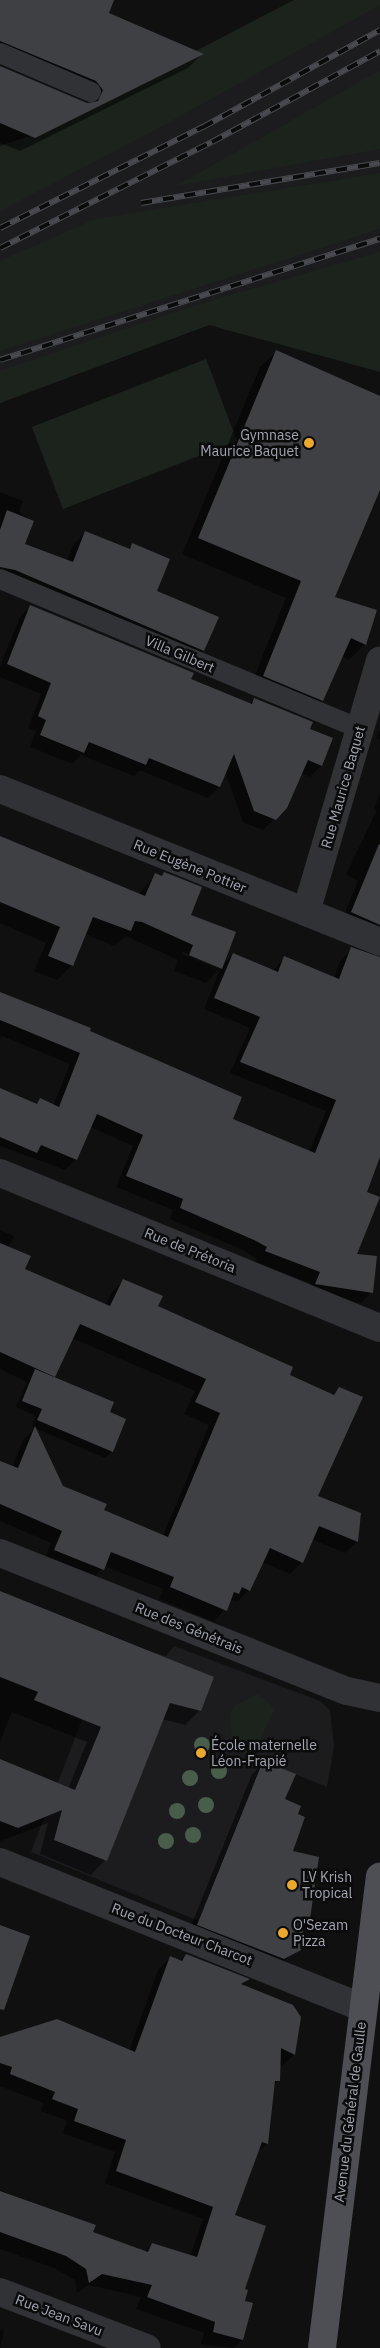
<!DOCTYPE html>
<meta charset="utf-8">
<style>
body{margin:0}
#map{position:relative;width:380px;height:2348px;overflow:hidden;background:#101011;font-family:"IBM Plex Sans",sans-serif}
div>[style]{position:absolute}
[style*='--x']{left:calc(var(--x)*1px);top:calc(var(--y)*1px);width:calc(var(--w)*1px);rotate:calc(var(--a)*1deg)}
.built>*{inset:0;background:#1c1c1e}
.green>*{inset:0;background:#1c231d}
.shadow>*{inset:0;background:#0007}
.building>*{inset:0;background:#3f4044}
.lane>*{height:20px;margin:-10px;padding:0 10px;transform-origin:10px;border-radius:10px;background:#313236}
.street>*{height:28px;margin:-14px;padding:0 14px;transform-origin:14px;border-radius:14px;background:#313236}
.primary>*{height:28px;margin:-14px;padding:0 14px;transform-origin:14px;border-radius:14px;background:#4d4f55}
.rail>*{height:5.5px;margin-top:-2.75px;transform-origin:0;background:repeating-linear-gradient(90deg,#0b0b0c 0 11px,#484a4f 0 22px);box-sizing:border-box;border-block:1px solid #484a4f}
.trees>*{width:16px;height:16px;margin:-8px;border-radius:50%;background:#495d4b}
.dots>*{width:14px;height:14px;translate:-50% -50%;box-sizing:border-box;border:2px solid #0b0b0c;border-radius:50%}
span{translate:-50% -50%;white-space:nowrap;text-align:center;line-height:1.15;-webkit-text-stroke:5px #0b0b0c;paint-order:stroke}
.poi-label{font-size:14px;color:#a1a6b1}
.right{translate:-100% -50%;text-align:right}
.left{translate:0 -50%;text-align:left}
.street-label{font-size:14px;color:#a1a6b1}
</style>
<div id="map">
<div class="built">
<div style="clip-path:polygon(294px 0,380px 0,380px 261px,0 403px,0 146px,37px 134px)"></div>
<div style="clip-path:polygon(0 1592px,149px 1651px,166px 1656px,174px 1646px,320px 1701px,330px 1710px,334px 1746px,327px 1787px,263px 1761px,199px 1921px,31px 1852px,92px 1694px)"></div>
</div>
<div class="green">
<div style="clip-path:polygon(294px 0,380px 0,380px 5px,155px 130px,0 211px,0 146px,37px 134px)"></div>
<div style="clip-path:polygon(380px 70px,380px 149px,176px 186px)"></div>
<div style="clip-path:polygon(380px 173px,380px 229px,0 351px,0 261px,95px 219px)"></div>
<div style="clip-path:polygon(380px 252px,380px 372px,209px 325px,0 403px,0 371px,200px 304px)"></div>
<div style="clip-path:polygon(206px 359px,237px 441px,63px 509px,32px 427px)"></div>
<div style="clip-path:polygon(257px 1694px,266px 1699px,274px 1710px,259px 1742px,249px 1752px,244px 1751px,232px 1745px,230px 1714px,236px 1705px)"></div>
</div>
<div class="shadow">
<div style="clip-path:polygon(0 0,113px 0,107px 13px,202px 54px,188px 68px,20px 151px,0 143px,0 67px,90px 106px,81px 95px,0 60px)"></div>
<div style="clip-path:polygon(277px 351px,380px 397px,380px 487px,333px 598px,365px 644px,349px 660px,341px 656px,322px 700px,306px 716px,248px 692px,286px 598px,182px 554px,260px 367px)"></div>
<div style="clip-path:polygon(0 492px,23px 501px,19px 512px,32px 521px,23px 545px,67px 561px,73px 545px,85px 533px,128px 550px,133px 545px,156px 592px,203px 650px,191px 662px,0 579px)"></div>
<div style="clip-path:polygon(31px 606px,189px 680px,249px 704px,254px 699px,309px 729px,321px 766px,310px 777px,301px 773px,286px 807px,263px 830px,243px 822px,225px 772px,219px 787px,208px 798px,139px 770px,134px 776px,81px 755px,72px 764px,30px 747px,36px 731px,28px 728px,41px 694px,0 677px,0 666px,20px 617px)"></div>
<div style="clip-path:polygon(380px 730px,380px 740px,376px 738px)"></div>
<div style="clip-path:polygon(380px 793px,380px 944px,340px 924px,358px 881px,346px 874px,377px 810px,374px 809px)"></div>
<div style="clip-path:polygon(evenodd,0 838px,138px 895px,155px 875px,161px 877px,164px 873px,222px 966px,234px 954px,273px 971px,285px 957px,334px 978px,341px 960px,352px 949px,380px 960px,380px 1154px,365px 1193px,355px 1255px,372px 1292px,361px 1303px,305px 1295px,310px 1283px,255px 1262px,257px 1259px,243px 1250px,170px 1219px,173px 1210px,116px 1187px,133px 1146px,90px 1127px,76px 1159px,65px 1170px,0 1146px,0 1090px,35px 1105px,40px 1100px,53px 1106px,70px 1064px,2px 1036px,0 1039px,0 993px,89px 1031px,231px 1120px,309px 1152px,326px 1111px,230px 1073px,250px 1028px,204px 1009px,221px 967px,206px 983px,174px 971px,178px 960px,126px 936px,114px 946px,85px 934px,72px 965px,57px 980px,34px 971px,46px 943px,0 923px,0 838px,183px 952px,215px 964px,215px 967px,182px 954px,183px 952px)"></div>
<div style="clip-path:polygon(0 1230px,14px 1236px,8px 1248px,23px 1270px,105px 1306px,111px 1293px,123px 1281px,157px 1306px,288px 1375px,332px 1395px,339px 1388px,316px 1497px,360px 1514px,357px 1542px,345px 1553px,311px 1539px,302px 1562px,290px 1574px,262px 1562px,249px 1590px,237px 1602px,232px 1600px,214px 1622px,159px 1599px,163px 1589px,104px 1566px,90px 1582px,43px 1563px,51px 1543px,0 1521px,0 1465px,12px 1467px,23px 1440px,35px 1428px,62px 1487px,103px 1511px,163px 1536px,209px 1425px,184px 1414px,195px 1391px,72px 1338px,53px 1378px,108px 1413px,112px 1451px,105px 1458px,32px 1427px,36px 1416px,16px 1407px,27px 1382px,0 1369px)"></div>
<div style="clip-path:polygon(0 1593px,200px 1710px,185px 1725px,162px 1719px,105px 1860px,91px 1875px,40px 1854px,48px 1823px,0 1841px,0 1761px,68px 1789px,87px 1742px,12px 1712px,0 1742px)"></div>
<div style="clip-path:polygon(264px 1762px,283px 1800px,296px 1815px,291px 1852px,309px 1918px,302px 1925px,299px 1949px,271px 1971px,187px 1936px,252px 1774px)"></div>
<div style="clip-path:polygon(186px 1955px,248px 1980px,242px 1986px,299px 2018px,294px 2055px,282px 2066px,279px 2065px,278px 2081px,273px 2086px,266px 2144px,257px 2153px,233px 2215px,244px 2302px,242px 2340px,234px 2348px,201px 2344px,204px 2333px,136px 2309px,141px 2297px,89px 2285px,77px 2293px,75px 2280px,54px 2268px,0 2249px,0 2190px,94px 2226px,92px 2232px,145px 2252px,152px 2244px,190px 2256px,203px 2219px,105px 2183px,115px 2152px,63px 2133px,67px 2121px,41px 2111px,44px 2103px,0 2086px,0 2038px,129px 2051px,158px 1970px,170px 1958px,179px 1961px)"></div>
<div style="clip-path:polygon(0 2330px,4px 2331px,0 2348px)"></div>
</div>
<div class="building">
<div style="clip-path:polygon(0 0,114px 0,109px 13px,204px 54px,35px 138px,0 123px,0 66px,87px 103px,98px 101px,103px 90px,96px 81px,0 41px)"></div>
<div style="clip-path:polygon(276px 350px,380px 396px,380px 490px,335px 597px,377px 610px,366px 645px,351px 638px,323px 701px,263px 676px,301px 581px,198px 538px)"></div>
<div style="clip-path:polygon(7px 510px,34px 521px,25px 544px,73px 562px,85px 531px,130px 549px,132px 543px,170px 559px,157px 591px,219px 617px,204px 651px,15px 570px,0 567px,0 530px)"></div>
<div style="clip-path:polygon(30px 605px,194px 673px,191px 679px,252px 704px,254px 698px,313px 722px,310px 729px,333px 738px,322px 766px,308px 760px,287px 808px,276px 820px,254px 811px,234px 754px,220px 787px,149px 758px,146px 765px,89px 742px,84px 753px,40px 735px,46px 720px,38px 716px,51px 683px,7px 664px)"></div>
<div style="clip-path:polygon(0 836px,145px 896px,155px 873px,162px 876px,164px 872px,202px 887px,191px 915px,236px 932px,222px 969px,189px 955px,193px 945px,142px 922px,135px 921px,131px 931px,93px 917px,73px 966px,48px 956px,60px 927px,0 902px)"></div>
<div style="clip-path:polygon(379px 844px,380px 845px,380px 925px,351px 912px)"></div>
<div style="clip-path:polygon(351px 947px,380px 957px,380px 1157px,367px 1192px,380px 1197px,357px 1254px,377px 1256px,373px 1293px,315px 1284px,320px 1272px,265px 1251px,267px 1247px,254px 1240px,180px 1208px,183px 1199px,126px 1176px,143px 1135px,97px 1114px,77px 1160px,41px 1145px,37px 1153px,0 1137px,0 1088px,37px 1104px,40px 1098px,59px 1107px,80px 1053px,0 1020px,0 992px,91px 1028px,90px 1031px,242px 1097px,233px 1119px,315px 1153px,336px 1100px,240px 1062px,260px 1017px,214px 998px,233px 953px,278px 972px,284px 956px,339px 979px)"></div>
<div style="clip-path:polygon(0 1243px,31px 1256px,25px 1269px,110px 1306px,123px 1279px,163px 1296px,158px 1306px,293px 1367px,290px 1375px,334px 1395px,339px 1387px,363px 1397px,318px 1496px,361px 1513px,358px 1542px,319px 1526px,303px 1563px,270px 1548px,250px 1591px,242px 1587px,239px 1594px,234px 1592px,227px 1611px,170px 1587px,174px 1577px,111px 1552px,104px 1570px,54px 1550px,62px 1531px,0 1504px,0 1461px,18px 1468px,35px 1426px,63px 1486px,107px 1504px,104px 1510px,168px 1537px,220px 1413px,195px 1402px,206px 1379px,80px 1324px,55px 1377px,0 1352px)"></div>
<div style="clip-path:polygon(35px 1369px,114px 1402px,110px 1412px,126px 1419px,113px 1452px,37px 1420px,42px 1409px,22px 1401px)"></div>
<div style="clip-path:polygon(0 1591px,214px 1677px,201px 1711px,170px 1703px,107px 1861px,54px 1840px,62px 1810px,18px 1828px,0 1821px,0 1759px,75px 1790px,101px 1727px,34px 1700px,38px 1692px,0 1677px)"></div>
<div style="clip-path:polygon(263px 1761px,296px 1774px,285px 1799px,301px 1806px,298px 1814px,305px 1817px,293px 1851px,319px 1857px,310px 1919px,304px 1919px,301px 1950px,284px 1959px,197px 1925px)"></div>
<div style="clip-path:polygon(0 1925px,30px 1936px,4px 2010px,0 2009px)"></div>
<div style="clip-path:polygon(186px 1954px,250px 1979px,241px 1984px,293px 2005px,301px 2017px,295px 2055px,281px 2048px,280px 2081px,275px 2081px,268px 2144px,262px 2142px,235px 2215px,266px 2226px,245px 2289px,248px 2290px,245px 2301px,253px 2303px,243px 2340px,213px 2332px,215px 2322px,147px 2297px,152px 2285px,102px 2274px,89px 2283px,86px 2269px,66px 2256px,0 2232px,0 2191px,96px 2225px,93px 2232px,148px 2252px,152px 2243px,197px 2257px,213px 2207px,232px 2214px,116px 2171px,126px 2140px,74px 2121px,78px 2109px,52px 2099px,55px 2092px,10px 2074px,12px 2067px,0 2063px,0 2037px,57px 2019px,135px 2052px,170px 1956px,182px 1961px)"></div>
</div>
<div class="lane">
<div style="--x:0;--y:53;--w:99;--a:23.2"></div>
<div style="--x:0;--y:579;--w:390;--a:22.6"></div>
</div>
<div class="street">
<div style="--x:0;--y:789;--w:410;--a:21.9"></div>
<div style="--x:306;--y:912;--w:262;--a:-73.6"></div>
<div style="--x:0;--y:1173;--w:410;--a:22.2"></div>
<div style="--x:0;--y:1553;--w:373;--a:21.7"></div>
<div style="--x:347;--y:1691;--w:34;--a:12"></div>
<div style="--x:0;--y:1862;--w:391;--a:21.9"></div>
<div style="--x:0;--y:2292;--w:157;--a:20.9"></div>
</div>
<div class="primary">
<div style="--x:322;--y:2348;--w:475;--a:-83"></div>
</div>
<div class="rail">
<div style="--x:141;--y:203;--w:242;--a:-9.5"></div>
<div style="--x:0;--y:228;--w:227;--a:-26.5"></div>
<div style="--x:203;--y:127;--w:202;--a:-28.7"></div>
<div style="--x:0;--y:248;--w:237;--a:-26.6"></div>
<div style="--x:212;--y:142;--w:191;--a:-28.4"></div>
<div style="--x:0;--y:360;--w:399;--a:-17.7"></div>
</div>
<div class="trees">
<div style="left:202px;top:1745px"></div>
<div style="left:219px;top:1771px"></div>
<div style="left:190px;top:1778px"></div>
<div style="left:206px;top:1805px"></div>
<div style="left:177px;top:1811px"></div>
<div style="left:193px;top:1835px"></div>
<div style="left:166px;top:1841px"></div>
</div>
<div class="dots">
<div style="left:309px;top:443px;background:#eaa82f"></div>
<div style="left:201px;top:1753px;background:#eaa82f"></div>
<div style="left:292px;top:1885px;background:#eaa82f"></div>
<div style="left:283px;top:1933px;background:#eaa82f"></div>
</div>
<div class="poi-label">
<span class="right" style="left:299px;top:443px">Gymnase<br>Maurice Baquet</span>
<span class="left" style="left:211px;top:1753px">École maternelle<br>Léon-Frapié</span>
<span class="left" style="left:302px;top:1885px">LV Krish<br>Tropical</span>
<span class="left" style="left:293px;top:1933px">O'Sezam<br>Pizza</span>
</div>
<div class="street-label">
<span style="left:180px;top:654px;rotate:23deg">Villa Gilbert</span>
<span style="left:343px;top:787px;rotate:-74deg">Rue Maurice Baquet</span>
<span style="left:190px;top:866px;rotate:22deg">Rue Eugène Pottier</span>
<span style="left:190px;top:1250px;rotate:22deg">Rue de Prétoria</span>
<span style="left:189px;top:1628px;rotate:22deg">Rue des Génétrais</span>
<span style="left:182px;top:1934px;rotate:21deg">Rue du Docteur Charcot</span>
<span style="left:350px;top:2112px;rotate:-83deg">Avenue du Général de Gaulle</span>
<span style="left:59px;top:2315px;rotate:21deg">Rue Jean Savu</span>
</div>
</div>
